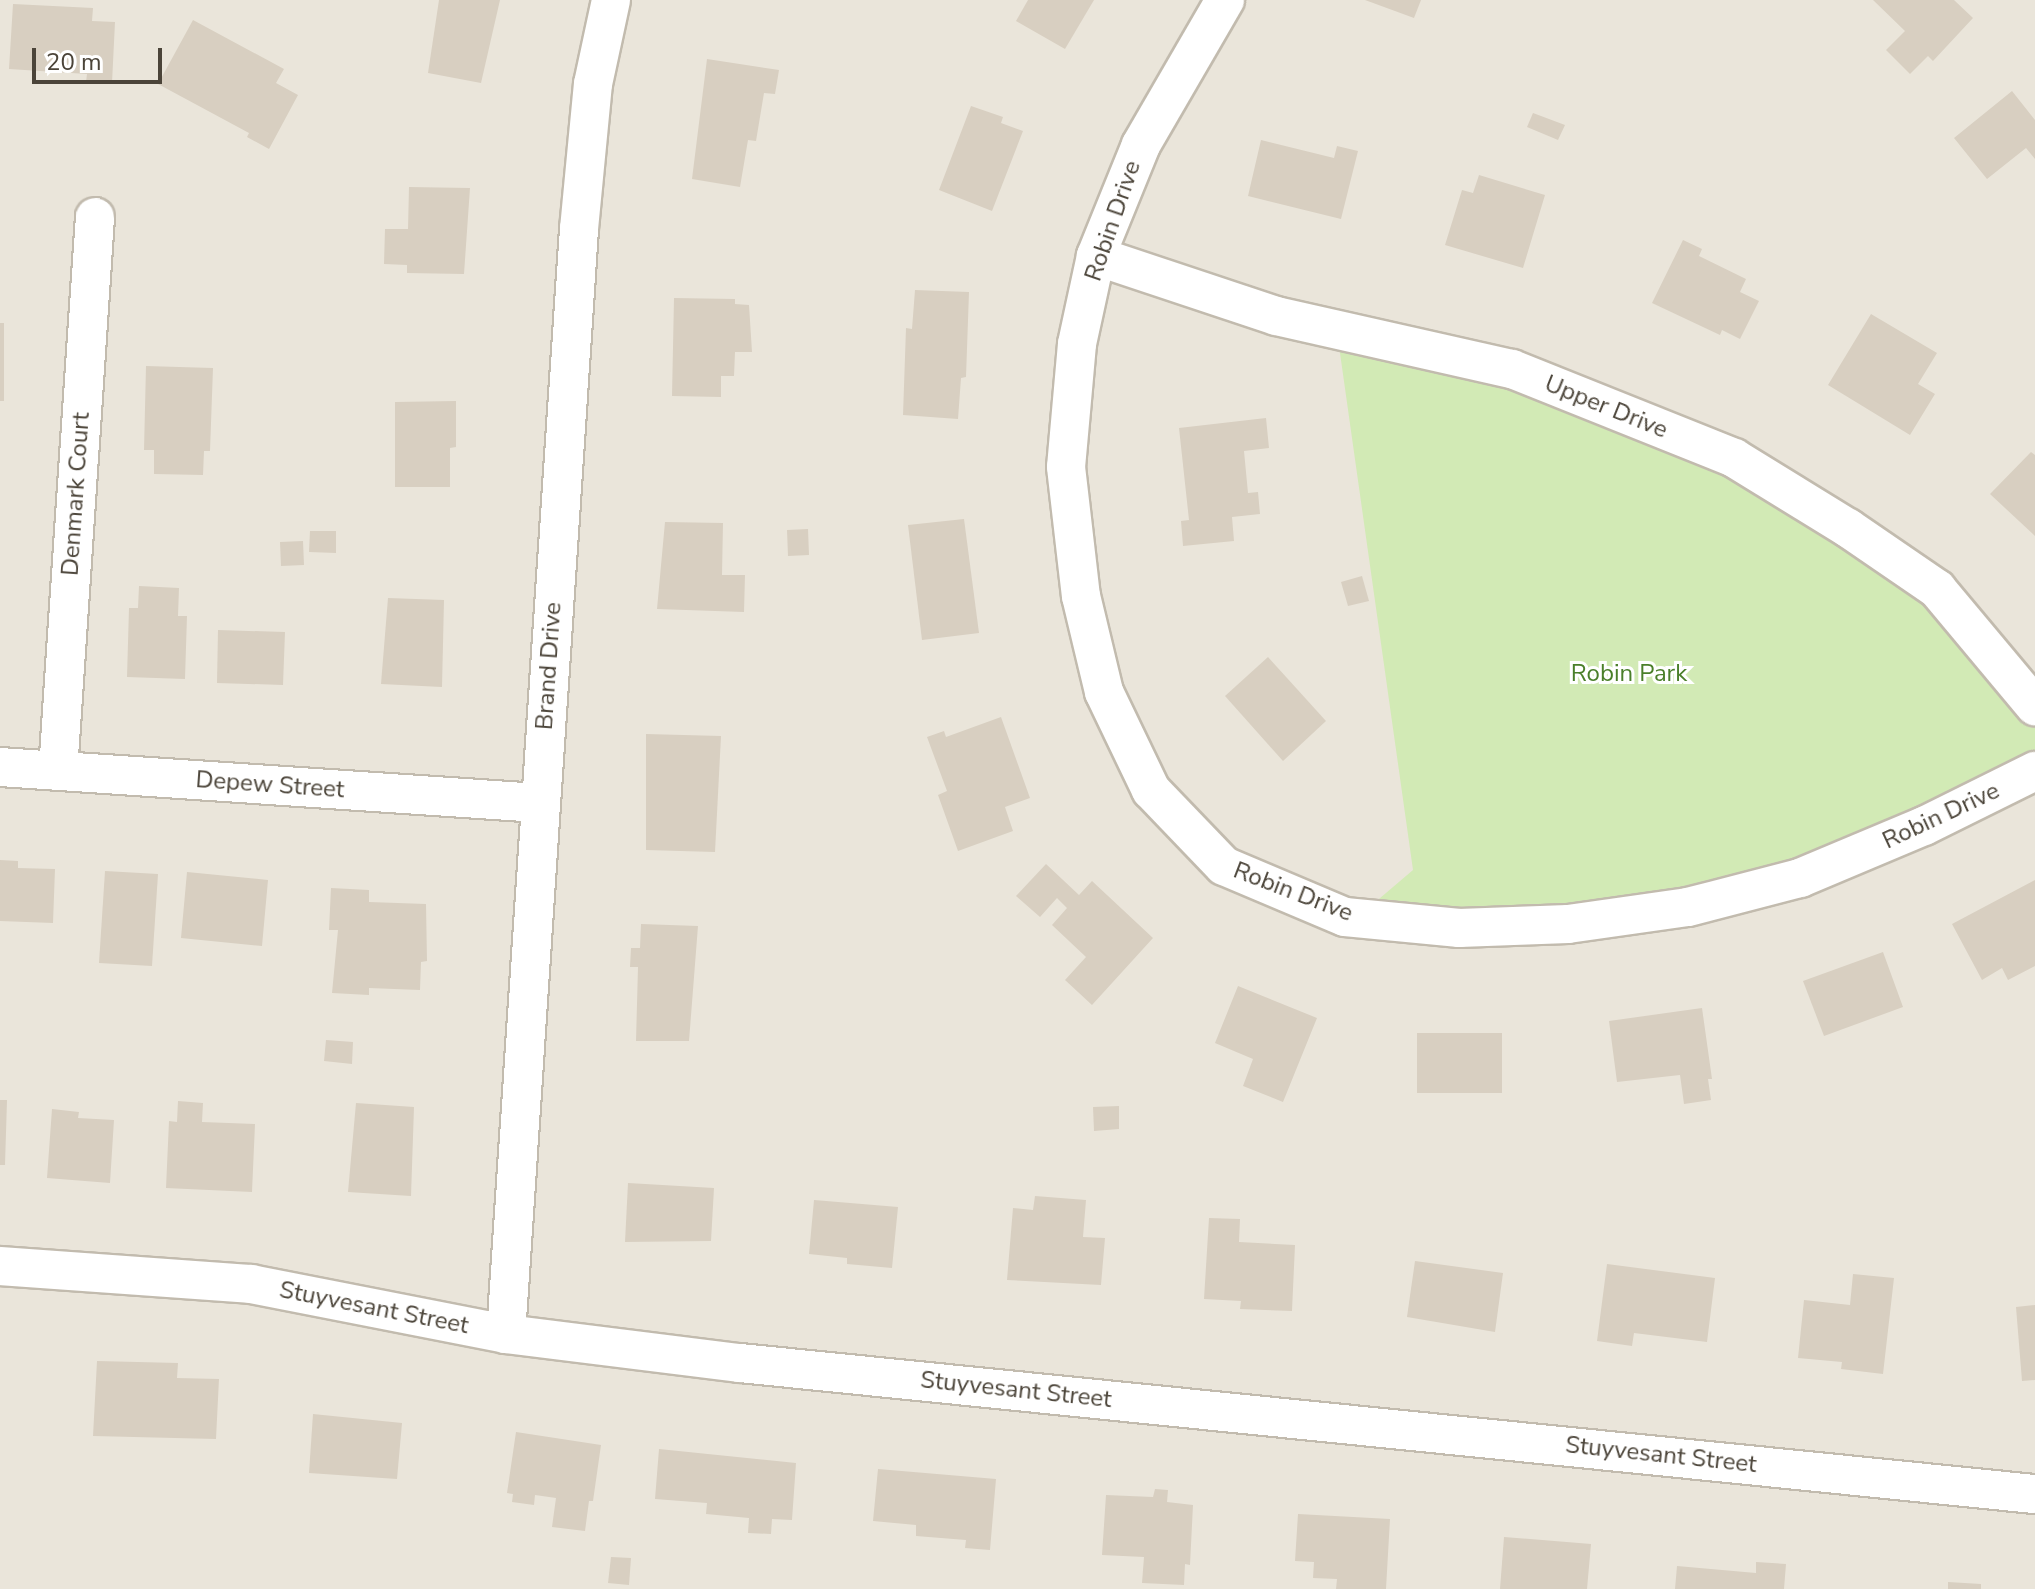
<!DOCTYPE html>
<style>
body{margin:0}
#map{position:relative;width:2035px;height:1589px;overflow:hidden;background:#f6f3ec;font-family:"Nunito Sans",sans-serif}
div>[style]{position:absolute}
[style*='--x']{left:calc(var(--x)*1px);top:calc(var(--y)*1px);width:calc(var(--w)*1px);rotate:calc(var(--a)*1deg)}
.residential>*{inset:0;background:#eae5da}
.green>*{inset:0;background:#d2eab5}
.building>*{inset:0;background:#d8cfc1}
.roads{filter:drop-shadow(2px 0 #c2bbae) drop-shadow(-2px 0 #c2bbae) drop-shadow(0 2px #c2bbae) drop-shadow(0 -2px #c2bbae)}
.minor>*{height:38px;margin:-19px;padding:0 19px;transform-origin:19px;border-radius:19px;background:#fff}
span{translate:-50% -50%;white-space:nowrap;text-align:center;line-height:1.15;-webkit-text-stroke:6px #fff;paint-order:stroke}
.street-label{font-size:24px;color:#4b4439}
.park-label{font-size:24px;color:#4a7f2a}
.scale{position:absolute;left:32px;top:48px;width:130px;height:36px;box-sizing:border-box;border:4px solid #4b4439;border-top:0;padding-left:10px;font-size:24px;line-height:28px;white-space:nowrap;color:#4b4439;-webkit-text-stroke:6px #fff;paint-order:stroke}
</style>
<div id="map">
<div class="residential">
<div style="clip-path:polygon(0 0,2035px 0,2035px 1589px,0 1589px)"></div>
</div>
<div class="green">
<div style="clip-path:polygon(1339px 346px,1512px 369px,1848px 528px,2035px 706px,2035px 771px,1688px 907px,1366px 910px,1413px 870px)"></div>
</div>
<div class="building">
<div style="clip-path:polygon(439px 0,500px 0,481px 83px,428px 73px)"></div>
<div style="clip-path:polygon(1028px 0,1094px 0,1065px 49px,1016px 21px)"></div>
<div style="clip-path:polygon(1365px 0,1421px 0,1414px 18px)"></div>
<div style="clip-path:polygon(1873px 0,1954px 0,1973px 18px,1933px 61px,1928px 56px,1910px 74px,1886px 50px,1905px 31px)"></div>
<div style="clip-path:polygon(13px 4px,93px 8px,92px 21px,115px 22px,112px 83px,86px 82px,87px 74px,9px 69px)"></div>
<div style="clip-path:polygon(193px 20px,284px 69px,276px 83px,298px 95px,269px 149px,247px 137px,249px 133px,158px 84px)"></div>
<div style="clip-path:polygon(707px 59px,779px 70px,775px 94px,764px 93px,756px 141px,748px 140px,740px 187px,692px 179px)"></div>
<div style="clip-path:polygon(2012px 91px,2035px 120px,2035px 159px,2026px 148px,1987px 179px,1954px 138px)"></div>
<div style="clip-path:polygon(971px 106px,1003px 117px,1001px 123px,1023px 131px,992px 211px,939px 190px)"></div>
<div style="clip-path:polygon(1533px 113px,1565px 125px,1558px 140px,1527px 127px)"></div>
<div style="clip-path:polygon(1261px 140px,1334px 158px,1337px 146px,1358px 151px,1341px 219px,1248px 196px)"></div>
<div style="clip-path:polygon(1479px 175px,1545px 195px,1523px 268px,1445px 245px,1462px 190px,1473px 193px)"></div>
<div style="clip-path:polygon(409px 187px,470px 188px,464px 274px,407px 273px,407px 265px,384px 264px,385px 229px,408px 229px)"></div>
<div style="clip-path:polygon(1683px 240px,1702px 249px,1699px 256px,1746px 279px,1740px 292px,1759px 301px,1740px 339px,1722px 330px,1720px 335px,1652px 303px)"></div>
<div style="clip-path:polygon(915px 290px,969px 292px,966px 377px,961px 378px,958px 419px,903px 415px,906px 328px,912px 329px)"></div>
<div style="clip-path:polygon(674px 298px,735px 299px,735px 304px,749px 305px,752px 352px,735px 352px,734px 376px,721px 376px,721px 397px,672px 396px)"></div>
<div style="clip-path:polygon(1871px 314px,1937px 353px,1918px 384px,1935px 394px,1910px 435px,1828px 385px)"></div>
<div style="clip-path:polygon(0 323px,4px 323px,4px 401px,0 401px)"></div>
<div style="clip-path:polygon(146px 366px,213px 368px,210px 451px,204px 451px,203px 475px,154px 474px,154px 450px,144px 450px)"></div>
<div style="clip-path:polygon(456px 401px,456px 447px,450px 448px,450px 487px,395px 487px,395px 402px)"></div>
<div style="clip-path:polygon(1266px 418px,1269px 448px,1244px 451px,1248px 493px,1258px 492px,1260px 514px,1232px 517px,1234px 541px,1183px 546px,1181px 521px,1189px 520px,1179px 428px)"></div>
<div style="clip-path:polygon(2031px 452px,2035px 455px,2035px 536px,1990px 494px)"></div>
<div style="clip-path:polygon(964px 519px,979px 633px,922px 640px,908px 525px)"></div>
<div style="clip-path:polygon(665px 522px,723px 523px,722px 575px,745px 575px,744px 612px,657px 609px)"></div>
<div style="clip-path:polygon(808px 529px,809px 555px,788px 556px,787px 530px)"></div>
<div style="clip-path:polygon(310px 531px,336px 531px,336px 553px,309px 552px)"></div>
<div style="clip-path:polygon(303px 541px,304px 565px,281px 566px,280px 542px)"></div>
<div style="clip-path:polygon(1362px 576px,1369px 601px,1348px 606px,1341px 582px)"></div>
<div style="clip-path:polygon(139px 586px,179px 588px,178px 616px,187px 616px,185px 679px,127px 677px,129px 608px,138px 608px)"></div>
<div style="clip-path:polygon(388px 598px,444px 600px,442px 687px,381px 684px)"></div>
<div style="clip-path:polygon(218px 630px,285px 632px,283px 685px,217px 683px)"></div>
<div style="clip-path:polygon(1268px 657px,1326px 721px,1283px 761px,1225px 696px)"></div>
<div style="clip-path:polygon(1001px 717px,1030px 798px,1005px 807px,1013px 831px,958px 851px,938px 795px,947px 791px,927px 737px,944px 731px,946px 737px)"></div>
<div style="clip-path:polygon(646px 734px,721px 736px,715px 852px,646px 850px)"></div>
<div style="clip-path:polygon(0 860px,18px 861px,18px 868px,55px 869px,53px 923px,0 921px)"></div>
<div style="clip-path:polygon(1046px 864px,1079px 895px,1092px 881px,1153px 938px,1092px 1005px,1065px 980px,1086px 957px,1052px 925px,1067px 908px,1057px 898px,1040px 917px,1016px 896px)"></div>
<div style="clip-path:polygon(105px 871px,158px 874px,152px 966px,99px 963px)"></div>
<div style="clip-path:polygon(187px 872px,268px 880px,262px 946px,181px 938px)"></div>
<div style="clip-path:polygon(2035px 880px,2035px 966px,2008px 980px,2002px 968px,1982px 980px,1952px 924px)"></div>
<div style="clip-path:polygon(331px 888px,369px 890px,369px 902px,426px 904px,427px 961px,421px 962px,420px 990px,369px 988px,369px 995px,332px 993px,338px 930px,329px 930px)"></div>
<div style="clip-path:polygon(641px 924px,698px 926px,689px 1041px,636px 1041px,638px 967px,630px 967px,631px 948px,640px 948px)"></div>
<div style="clip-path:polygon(1883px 952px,1903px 1007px,1824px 1036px,1803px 981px)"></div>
<div style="clip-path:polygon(1238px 986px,1317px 1018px,1283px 1102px,1243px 1086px,1253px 1059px,1215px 1043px)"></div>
<div style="clip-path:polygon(1702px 1008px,1712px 1079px,1708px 1079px,1711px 1100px,1684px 1104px,1680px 1075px,1617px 1082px,1609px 1021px)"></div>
<div style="clip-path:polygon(1417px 1033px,1502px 1033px,1502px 1093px,1417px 1093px)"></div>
<div style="clip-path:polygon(326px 1040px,353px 1042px,352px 1064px,324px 1061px)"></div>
<div style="clip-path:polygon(0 1100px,7px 1100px,5px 1165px,0 1165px)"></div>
<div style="clip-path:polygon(178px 1101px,203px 1103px,202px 1122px,255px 1124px,252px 1192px,166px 1188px,169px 1121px,177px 1122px)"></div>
<div style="clip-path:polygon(356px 1103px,414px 1107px,411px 1196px,348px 1192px)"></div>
<div style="clip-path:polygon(1119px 1106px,1119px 1129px,1094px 1131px,1093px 1107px)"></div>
<div style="clip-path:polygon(52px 1109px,79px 1112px,78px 1118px,114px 1120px,110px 1183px,47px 1178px)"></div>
<div style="clip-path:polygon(628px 1183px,714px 1188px,711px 1241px,625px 1242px)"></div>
<div style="clip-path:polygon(1035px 1196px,1086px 1200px,1083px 1237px,1105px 1238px,1101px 1285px,1007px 1280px,1013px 1208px,1033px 1210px)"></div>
<div style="clip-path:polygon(814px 1200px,898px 1207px,892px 1268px,847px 1264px,847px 1258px,809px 1254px)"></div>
<div style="clip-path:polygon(1209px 1218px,1240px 1219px,1239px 1242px,1295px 1245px,1292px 1311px,1240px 1309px,1241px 1301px,1204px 1299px)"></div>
<div style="clip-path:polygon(1415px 1261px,1503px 1273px,1495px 1332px,1407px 1317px)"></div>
<div style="clip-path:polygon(1607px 1264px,1715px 1278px,1707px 1342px,1634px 1333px,1632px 1346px,1597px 1341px)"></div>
<div style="clip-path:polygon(1853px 1274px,1894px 1278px,1883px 1374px,1841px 1369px,1842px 1362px,1798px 1358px,1804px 1300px,1850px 1305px)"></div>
<div style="clip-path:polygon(2035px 1305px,2035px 1380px,2022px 1381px,2016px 1307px)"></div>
<div style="clip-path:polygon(97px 1361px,178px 1363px,177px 1378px,219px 1379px,216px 1439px,93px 1436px)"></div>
<div style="clip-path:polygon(313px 1414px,402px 1423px,397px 1479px,309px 1473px)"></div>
<div style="clip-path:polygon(516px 1432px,601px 1445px,593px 1501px,589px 1501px,585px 1531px,552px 1527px,556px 1498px,535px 1495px,534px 1505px,512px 1502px,513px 1494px,507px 1493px)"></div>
<div style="clip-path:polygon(659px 1449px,796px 1463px,792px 1520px,772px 1519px,771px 1534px,748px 1533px,749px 1518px,706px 1514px,707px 1503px,655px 1499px)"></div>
<div style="clip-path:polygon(878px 1469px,996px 1479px,990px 1550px,965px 1548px,966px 1540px,916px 1536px,916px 1525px,873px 1521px)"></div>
<div style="clip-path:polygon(1155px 1489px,1168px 1490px,1167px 1502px,1193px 1505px,1190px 1565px,1185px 1564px,1184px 1585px,1142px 1583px,1144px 1557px,1102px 1555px,1106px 1495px,1153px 1497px)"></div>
<div style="clip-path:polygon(1298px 1514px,1390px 1519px,1386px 1589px,1336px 1589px,1337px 1579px,1313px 1578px,1314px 1562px,1295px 1561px)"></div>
<div style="clip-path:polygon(1504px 1537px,1591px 1544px,1587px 1589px,1500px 1589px)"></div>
<div style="clip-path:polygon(611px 1557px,631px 1558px,629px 1585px,608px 1583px)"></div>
<div style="clip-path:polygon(1756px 1562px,1786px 1564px,1784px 1589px,1675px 1589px,1677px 1566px,1756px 1573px)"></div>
<div style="clip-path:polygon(1948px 1582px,1981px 1584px,1981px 1589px,1948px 1589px)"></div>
</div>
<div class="roads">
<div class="minor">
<div style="--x:1225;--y:0;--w:168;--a:120.1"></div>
<div style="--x:1141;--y:145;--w:120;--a:112.1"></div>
<div style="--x:1096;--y:256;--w:90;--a:102.2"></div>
<div style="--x:1077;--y:344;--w:123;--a:95.1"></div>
<div style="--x:1066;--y:467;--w:130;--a:83.4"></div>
<div style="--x:1081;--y:596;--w:99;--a:76.5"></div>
<div style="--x:1104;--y:692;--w:109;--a:64.4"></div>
<div style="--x:1151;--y:790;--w:105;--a:46.2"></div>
<div style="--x:1224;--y:866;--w:131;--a:22.9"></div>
<div style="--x:1345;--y:917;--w:115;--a:5.5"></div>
<div style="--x:1459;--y:928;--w:109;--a:-2.1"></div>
<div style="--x:1568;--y:924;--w:121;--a:-8.1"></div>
<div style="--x:1688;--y:907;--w:116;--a:-14.5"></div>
<div style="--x:1800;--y:878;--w:134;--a:-22.8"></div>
<div style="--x:1924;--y:826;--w:124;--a:-26.4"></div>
<div style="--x:1096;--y:256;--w:190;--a:18.4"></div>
<div style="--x:1276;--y:316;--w:242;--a:12.7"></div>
<div style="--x:1512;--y:369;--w:239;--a:21.8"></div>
<div style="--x:1734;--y:458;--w:134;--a:31.6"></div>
<div style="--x:1848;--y:528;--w:108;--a:34.4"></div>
<div style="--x:1937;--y:589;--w:153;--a:50.1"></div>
<div style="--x:0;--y:767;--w:540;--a:3.82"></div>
<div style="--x:58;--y:771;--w:555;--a:-86.18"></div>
<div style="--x:0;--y:1266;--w:252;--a:4.1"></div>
<div style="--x:251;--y:1284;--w:260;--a:11.1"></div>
<div style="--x:506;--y:1334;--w:236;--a:7.1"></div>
<div style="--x:740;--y:1363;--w:1302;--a:5.78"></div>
<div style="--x:506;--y:1334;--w:1107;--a:-86.22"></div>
<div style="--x:579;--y:229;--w:146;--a:-84.5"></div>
<div style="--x:593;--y:84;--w:86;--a:-77.9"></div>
</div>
</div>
<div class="street-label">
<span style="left:1113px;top:221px;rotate:-71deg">Robin Drive</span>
<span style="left:1606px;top:407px;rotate:22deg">Upper Drive</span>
<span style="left:76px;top:494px;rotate:-86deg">Denmark Court</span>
<span style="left:549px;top:666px;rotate:-86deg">Brand Drive</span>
<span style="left:270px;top:785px;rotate:4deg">Depew Street</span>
<span style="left:1941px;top:816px;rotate:-25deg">Robin Drive</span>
<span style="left:1293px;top:892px;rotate:21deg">Robin Drive</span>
<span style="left:374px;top:1308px;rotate:11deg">Stuyvesant Street</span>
<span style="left:1016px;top:1390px;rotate:6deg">Stuyvesant Street</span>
<span style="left:1661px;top:1455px;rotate:6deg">Stuyvesant Street</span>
</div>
<div class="park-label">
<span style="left:1629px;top:674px">Robin Park</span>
</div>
<div class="scale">20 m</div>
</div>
